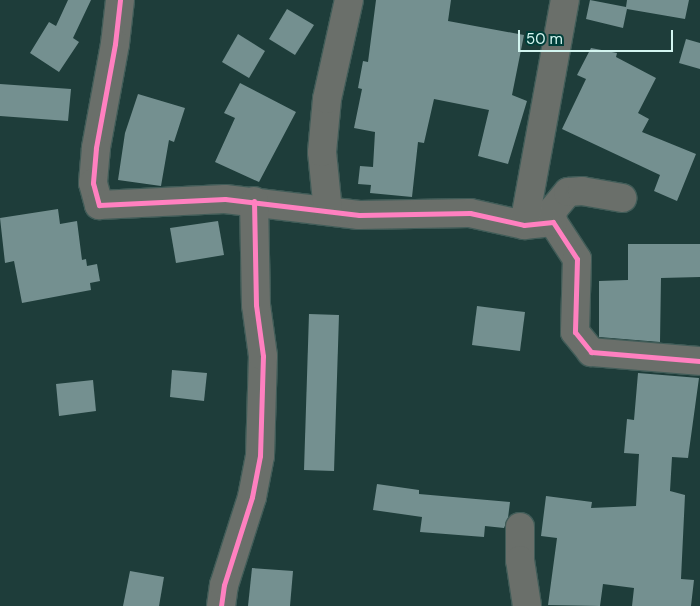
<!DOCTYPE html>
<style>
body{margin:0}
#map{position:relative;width:700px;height:606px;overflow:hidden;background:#1e3d3a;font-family:"DM Sans",sans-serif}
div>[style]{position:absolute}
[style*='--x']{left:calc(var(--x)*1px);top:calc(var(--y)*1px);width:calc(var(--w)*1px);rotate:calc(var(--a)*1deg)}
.building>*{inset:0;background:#749090}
.roads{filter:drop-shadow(1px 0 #415c58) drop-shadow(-1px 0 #415c58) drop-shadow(0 1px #415c58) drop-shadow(0 -1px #415c58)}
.minor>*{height:28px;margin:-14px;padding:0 14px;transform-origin:14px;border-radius:14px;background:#6a6f6a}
.cycleway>*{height:5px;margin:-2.5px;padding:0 2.5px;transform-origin:2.5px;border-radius:2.5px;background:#ff80c0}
span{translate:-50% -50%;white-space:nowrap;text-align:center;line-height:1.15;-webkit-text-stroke:5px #013f3a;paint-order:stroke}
.scale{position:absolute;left:518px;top:30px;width:155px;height:22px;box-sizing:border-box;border:2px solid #d3f5f0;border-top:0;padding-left:6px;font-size:15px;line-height:18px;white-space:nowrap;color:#d3f5f0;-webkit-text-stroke:4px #013f3a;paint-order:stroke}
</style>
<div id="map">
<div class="building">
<div style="clip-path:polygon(68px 0,91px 0,73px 38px,79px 42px,59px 72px,30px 53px,49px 22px,56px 26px)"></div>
<div style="clip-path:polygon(376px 0,451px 0,448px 21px,524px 35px,512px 95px,527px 101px,508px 164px,478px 156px,489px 110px,434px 99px,424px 143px,418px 142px,412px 197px,370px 193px,371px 185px,358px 184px,360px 166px,373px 167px,375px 132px,354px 128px,362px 89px,358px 88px,363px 61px,368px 62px)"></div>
<div style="clip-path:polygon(590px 0,626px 7px,627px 0,689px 0,685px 19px,627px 9px,623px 28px,586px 19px)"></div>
<div style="clip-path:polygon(287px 9px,314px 25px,295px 55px,269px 39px)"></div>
<div style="clip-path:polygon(238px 34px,265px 51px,249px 78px,222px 62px)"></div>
<div style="clip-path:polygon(686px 39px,700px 43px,700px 69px,679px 63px)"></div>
<div style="clip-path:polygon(591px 48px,617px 53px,616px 57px,656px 78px,638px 113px,649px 119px,642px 132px,696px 154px,677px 201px,654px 191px,660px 175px,562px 129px,586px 79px,577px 75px)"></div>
<div style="clip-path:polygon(240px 83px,296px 112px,259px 182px,215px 162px,235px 118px,224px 113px)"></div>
<div style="clip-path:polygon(0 84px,71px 89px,68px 121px,0 116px)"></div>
<div style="clip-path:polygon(138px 94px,185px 108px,174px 142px,169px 140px,161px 186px,118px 180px,125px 133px)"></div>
<div style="clip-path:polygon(58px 209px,60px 224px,77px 221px,82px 260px,86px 259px,87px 266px,97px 264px,100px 281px,90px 283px,91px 290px,22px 303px,14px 261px,5px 263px,0 218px)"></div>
<div style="clip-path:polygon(218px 221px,224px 255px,176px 263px,170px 228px)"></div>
<div style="clip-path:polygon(628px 244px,700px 244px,700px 277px,661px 278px,660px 342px,599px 337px,599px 281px,628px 280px)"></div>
<div style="clip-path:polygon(477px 306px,525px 312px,520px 351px,472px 345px)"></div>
<div style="clip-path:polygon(309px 314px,339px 315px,334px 471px,304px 470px)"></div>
<div style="clip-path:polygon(172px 370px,207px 373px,204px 401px,170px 397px)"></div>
<div style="clip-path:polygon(638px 373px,699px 378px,688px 458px,672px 457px,670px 491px,685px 495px,681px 579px,694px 580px,691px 606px,632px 606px,634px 588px,603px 584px,600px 606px,548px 605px,557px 538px,541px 536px,546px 496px,592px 502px,591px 508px,636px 506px,639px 454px,624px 453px,627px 419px,634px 420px)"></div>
<div style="clip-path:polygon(93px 380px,96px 411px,59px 416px,56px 384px)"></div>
<div style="clip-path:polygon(377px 484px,419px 490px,419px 494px,510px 502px,508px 518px,504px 528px,485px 526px,484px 537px,420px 532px,422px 517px,373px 510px)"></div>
<div style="clip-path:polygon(252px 568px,293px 571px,290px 606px,248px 606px)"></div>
<div style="clip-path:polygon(130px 571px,164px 577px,159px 606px,123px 606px)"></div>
</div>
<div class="roads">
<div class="minor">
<div style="--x:120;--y:0;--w:44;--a:96.5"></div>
<div style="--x:115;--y:44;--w:106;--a:100.4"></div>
<div style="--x:96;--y:148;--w:35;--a:95"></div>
<div style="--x:93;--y:183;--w:23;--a:75"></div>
<div style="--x:99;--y:205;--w:126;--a:-2.7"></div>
<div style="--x:225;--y:199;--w:135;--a:6.8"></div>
<div style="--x:359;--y:215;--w:111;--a:-1"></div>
<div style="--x:470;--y:213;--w:55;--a:12.5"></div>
<div style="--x:524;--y:225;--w:29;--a:-6"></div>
<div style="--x:553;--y:222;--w:44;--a:57"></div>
<div style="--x:577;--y:259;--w:73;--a:91.6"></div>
<div style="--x:575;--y:332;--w:26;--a:51"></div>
<div style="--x:591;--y:352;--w:109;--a:4.7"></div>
<div style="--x:328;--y:211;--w:59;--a:-95.8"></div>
<div style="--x:322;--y:152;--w:53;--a:-84.6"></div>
<div style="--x:327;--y:99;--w:101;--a:-77.5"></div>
<div style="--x:553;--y:222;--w:11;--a:-95"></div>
<div style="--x:552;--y:211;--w:25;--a:-50"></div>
<div style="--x:568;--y:192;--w:14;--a:-4"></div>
<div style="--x:582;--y:191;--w:41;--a:9.9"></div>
<div style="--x:524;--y:225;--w:229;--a:-79.7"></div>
<div style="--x:520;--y:527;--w:33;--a:90"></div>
<div style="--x:520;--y:560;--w:47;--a:81.3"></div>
<div style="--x:221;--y:606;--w:21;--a:-82"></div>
<div style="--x:224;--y:585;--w:92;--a:-72.3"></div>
<div style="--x:252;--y:497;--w:42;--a:-79"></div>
<div style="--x:260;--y:456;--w:100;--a:-88.3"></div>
<div style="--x:263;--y:356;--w:51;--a:-97.8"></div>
<div style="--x:256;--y:305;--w:104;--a:-91.1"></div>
</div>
</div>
<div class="cycleway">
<div style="--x:120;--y:0;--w:44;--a:96.5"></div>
<div style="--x:115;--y:44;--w:106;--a:100.4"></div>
<div style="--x:96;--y:148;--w:35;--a:95"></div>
<div style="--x:93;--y:183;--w:23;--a:75"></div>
<div style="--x:99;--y:205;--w:126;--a:-2.7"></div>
<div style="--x:225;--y:199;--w:135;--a:6.8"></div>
<div style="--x:359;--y:215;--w:111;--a:-1"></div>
<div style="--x:470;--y:213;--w:55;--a:12.5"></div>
<div style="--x:524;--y:225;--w:29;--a:-6"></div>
<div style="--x:553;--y:222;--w:44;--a:57"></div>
<div style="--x:577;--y:259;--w:73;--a:91.6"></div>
<div style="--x:575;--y:332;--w:26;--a:51"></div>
<div style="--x:591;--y:352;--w:109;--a:4.7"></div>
<div style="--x:221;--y:606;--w:21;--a:-82"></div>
<div style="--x:224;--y:585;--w:92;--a:-72.3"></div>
<div style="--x:252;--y:497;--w:42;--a:-79"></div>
<div style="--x:260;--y:456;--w:100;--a:-88.3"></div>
<div style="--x:263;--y:356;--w:51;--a:-97.8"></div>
<div style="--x:256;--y:305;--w:104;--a:-91.1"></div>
</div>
<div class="scale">50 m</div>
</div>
